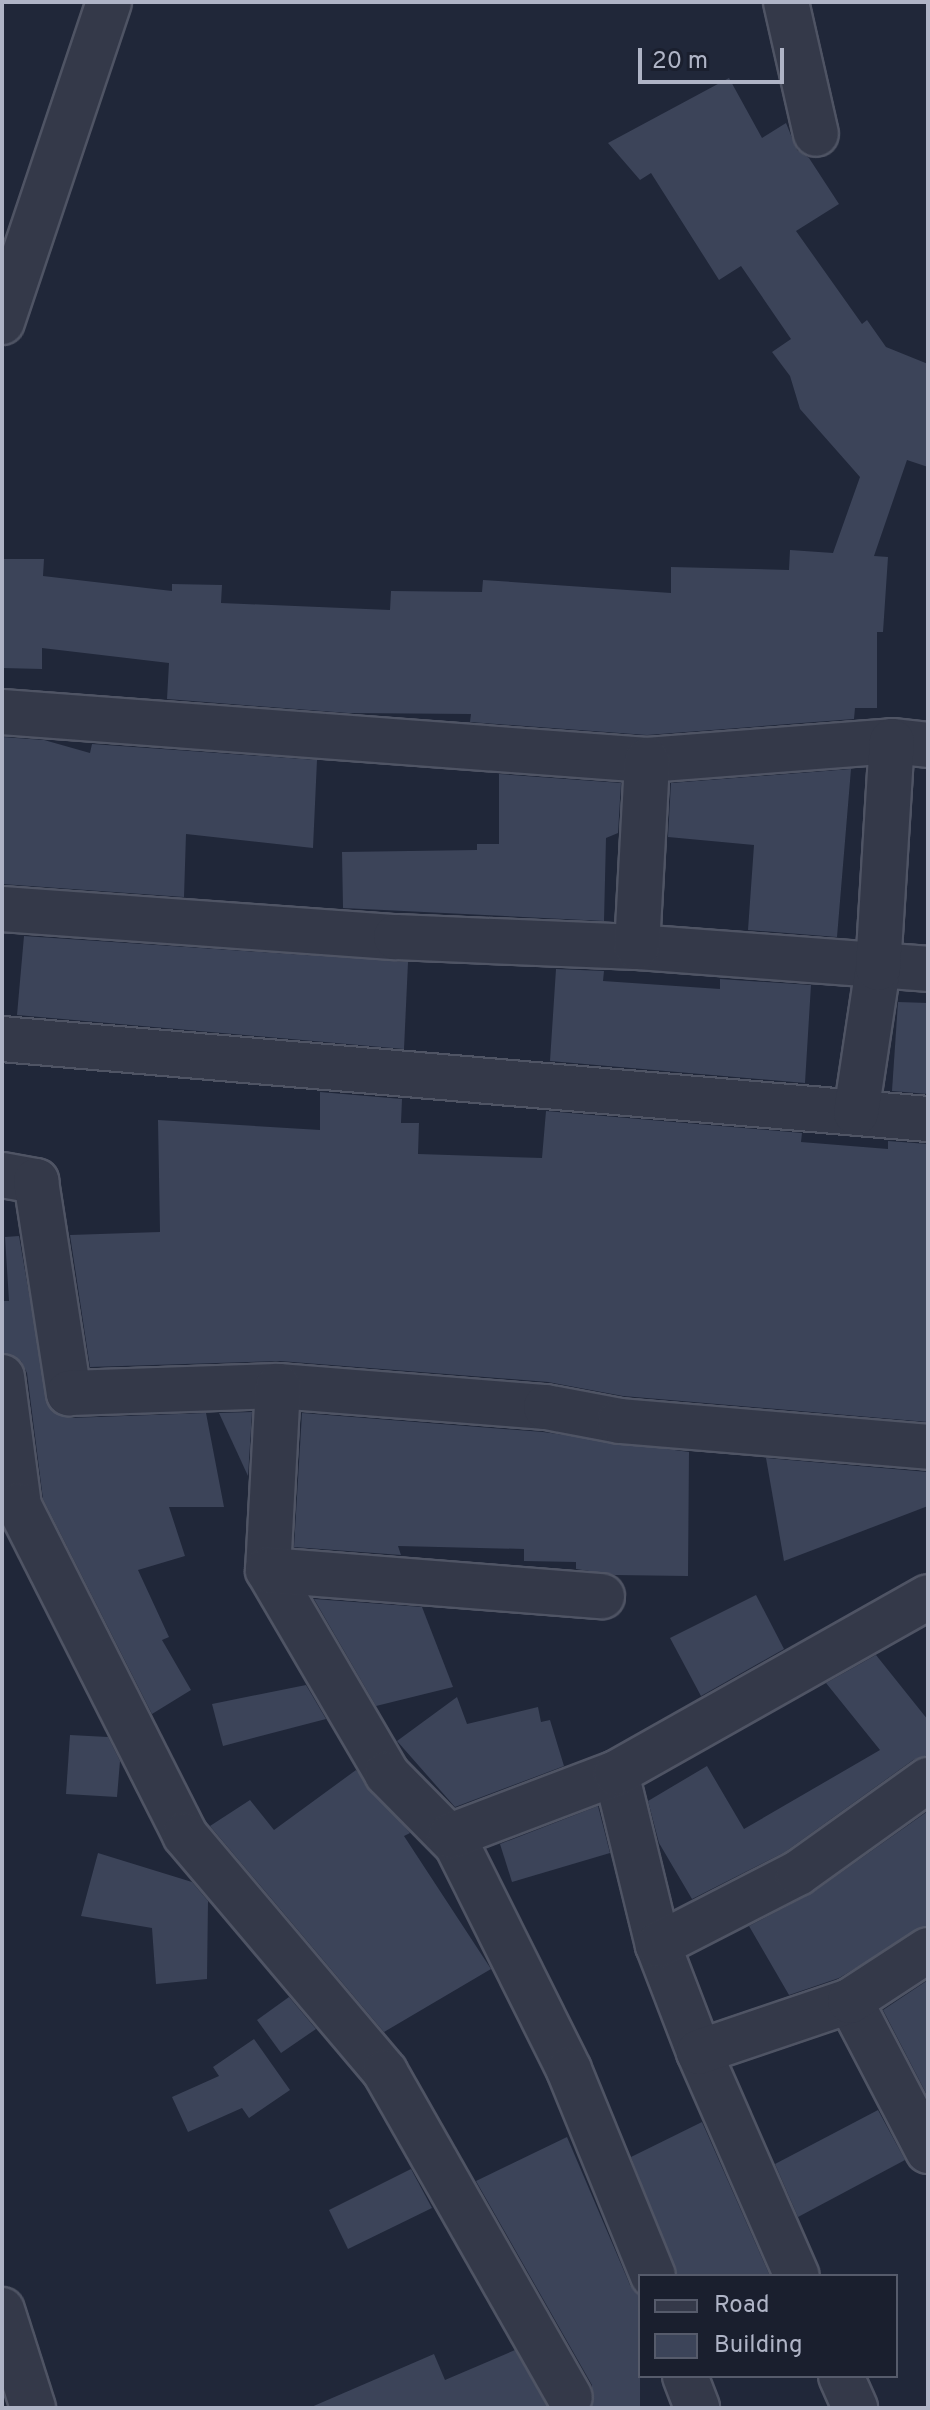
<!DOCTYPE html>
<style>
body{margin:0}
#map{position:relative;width:930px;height:2410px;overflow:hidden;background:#202739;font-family:Overpass,sans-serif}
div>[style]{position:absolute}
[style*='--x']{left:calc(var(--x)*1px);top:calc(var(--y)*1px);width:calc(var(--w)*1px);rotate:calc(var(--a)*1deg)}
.building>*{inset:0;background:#3c4459}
.roads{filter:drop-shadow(2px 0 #4f5464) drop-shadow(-2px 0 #4f5464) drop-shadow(0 2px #4f5464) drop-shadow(0 -2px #4f5464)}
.minor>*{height:44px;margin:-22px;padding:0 22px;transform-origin:22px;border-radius:22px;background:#343949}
span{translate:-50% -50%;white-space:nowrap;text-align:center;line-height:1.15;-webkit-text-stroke:6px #1a1f2e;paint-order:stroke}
.frame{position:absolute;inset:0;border:4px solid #afb4c6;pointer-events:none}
.legend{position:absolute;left:638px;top:2274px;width:260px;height:104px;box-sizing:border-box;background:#1a1f2e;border:2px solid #565b6b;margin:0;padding:10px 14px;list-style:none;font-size:24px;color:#afb4c6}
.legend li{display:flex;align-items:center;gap:16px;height:40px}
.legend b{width:40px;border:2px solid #565b6b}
.scale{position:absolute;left:638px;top:48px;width:146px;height:36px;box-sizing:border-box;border:4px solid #afb4c6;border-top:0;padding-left:10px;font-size:24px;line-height:28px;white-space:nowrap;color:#afb4c6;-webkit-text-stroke:6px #1a1f2e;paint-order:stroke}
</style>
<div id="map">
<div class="building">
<div style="clip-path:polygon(729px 78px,762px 138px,786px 123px,797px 150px,809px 158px,839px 204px,796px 231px,862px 324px,867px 320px,886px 347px,928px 364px,928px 467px,907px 460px,874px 556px,888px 557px,883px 632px,877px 632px,877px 708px,855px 708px,854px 719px,647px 735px,470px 722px,471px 714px,348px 713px,167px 699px,169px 663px,42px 648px,42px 669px,2px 668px,2px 559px,44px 559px,43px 576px,172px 591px,172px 584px,222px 585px,221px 603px,390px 610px,391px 591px,482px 592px,483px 580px,671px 593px,671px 567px,789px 570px,790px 550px,833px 553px,860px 477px,800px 409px,790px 376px,772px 352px,791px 339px,741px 266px,719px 280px,651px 173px,640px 180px,608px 143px)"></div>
<div style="clip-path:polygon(2px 737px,44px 740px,90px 753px,92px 744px,317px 760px,313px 848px,186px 834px,184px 897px,2px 884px)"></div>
<div style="clip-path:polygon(851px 769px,837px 937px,748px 930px,754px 845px,668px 837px,671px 783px)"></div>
<div style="clip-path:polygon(499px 774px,621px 783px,618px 833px,606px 838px,604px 921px,343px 908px,342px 852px,477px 850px,477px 844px,499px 844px)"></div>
<div style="clip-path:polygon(24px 936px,408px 962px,404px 1049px,17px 1015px)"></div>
<div style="clip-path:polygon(556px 969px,604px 971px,603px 981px,720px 989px,720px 979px,811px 985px,805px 1083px,550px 1061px)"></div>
<div style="clip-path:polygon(898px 1002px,928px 1003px,928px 1094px,892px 1091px)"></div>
<div style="clip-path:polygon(320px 1092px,402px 1099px,401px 1123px,419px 1123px,418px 1154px,542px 1158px,546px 1111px,802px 1133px,801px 1142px,888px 1149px,888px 1141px,928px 1144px,928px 1422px,623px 1396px,548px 1382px,280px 1361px,90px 1367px,70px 1235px,160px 1232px,158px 1120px,320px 1130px)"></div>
<div style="clip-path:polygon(19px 1236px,49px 1408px,70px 1418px,206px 1413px,224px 1507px,169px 1507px,185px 1556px,138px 1570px,169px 1637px,162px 1640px,191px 1690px,152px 1714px,43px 1499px,27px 1373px,21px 1361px,2px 1353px,2px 1301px,9px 1301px,5px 1237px)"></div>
<div style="clip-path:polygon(252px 1412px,248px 1476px,219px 1413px)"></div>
<div style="clip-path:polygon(302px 1413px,543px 1432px,689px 1452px,688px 1576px,615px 1575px,576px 1569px,576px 1562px,524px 1561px,524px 1549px,398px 1546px,401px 1555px,294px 1547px)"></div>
<div style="clip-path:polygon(766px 1458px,928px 1472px,928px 1506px,784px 1561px)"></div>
<div style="clip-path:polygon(756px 1595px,784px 1649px,701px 1696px,670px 1638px)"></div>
<div style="clip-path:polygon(314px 1599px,422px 1607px,453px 1687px,376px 1706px)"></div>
<div style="clip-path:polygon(876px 1655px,928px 1720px,928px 1755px,913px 1760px,785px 1852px,692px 1899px,659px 1843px,648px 1801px,707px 1766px,744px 1829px,880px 1750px,826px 1683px)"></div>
<div style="clip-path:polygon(306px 1685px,326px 1719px,223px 1746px,212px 1704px)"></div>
<div style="clip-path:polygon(457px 1697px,467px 1724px,538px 1707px,541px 1722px,550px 1720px,564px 1766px,455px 1807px,397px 1741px)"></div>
<div style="clip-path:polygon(70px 1735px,108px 1737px,120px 1761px,117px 1797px,66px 1794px)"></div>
<div style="clip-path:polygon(356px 1770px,410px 1833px,404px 1836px,491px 1969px,384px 2032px,210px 1826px,250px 1800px,274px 1830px)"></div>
<div style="clip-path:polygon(598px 1806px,610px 1853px,512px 1882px,500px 1844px)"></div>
<div style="clip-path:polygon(928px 1811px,928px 1925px,839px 1978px,789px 1995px,749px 1926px,812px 1893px)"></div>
<div style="clip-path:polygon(98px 1853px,192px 1882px,208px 1901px,207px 1979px,156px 1984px,152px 1928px,81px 1916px)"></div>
<div style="clip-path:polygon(928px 1980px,928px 2097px,883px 2010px)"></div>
<div style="clip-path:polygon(289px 1997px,316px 2029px,281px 2053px,257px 2020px)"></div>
<div style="clip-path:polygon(254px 2039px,290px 2090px,249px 2118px,242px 2108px,188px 2132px,172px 2097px,219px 2076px,213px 2067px)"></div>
<div style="clip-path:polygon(878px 2110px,905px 2160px,798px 2217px,775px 2164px)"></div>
<div style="clip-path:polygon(702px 2122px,770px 2276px,677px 2276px,631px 2157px)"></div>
<div style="clip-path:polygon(567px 2137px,630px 2285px,640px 2297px,640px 2408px,592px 2408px,592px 2385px,476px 2181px)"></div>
<div style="clip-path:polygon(411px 2169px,432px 2208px,348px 2249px,329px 2210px)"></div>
<div style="clip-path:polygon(515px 2350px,548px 2408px,309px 2408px,434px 2354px,445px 2380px)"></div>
</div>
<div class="roads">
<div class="minor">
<div style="--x:786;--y:2;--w:135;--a:77.2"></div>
<div style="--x:2;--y:322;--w:337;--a:-71.5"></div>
<div style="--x:2;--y:712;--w:647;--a:4.26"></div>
<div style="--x:647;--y:760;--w:246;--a:-4.4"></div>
<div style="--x:892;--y:741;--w:36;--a:6"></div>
<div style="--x:2;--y:909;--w:395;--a:4.1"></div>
<div style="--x:396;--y:937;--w:241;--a:2.4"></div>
<div style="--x:637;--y:947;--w:292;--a:4.3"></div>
<div style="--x:637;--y:947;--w:187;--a:-86.9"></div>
<div style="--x:2;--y:1039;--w:929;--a:4.94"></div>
<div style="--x:856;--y:1113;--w:147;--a:-81.4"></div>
<div style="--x:878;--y:968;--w:227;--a:-86.5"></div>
<div style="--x:2;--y:1175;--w:35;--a:10"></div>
<div style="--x:36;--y:1181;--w:215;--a:81.2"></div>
<div style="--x:69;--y:1393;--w:209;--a:-1.9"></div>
<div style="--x:278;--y:1386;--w:269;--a:4.5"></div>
<div style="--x:546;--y:1407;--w:75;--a:10.7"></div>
<div style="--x:620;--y:1421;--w:309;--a:4.8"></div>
<div style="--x:2;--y:1377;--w:130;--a:82.5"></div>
<div style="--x:19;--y:1506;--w:369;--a:63.2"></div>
<div style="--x:185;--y:1835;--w:310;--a:49.8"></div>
<div style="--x:385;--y:2072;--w:374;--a:60.4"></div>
<div style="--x:278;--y:1386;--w:184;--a:93.1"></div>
<div style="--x:268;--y:1570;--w:236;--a:59.7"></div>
<div style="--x:387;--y:1774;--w:100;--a:45.4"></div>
<div style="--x:457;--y:1845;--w:251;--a:63.5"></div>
<div style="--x:569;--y:2070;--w:222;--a:67.8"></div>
<div style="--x:268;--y:1570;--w:335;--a:4.5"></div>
<div style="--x:616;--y:1773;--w:177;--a:76.3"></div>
<div style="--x:658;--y:1945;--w:115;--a:69"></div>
<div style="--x:699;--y:2052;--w:244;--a:66.4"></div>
<div style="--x:450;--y:1836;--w:178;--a:-20.8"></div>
<div style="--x:616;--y:1773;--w:358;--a:-29.4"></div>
<div style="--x:658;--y:1945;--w:157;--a:-27.2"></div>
<div style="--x:798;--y:1873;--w:160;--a:-35.6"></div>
<div style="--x:850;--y:2001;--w:169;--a:62.5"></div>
<div style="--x:699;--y:2052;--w:159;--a:-18.7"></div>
<div style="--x:850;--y:2001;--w:93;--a:-33.2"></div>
<div style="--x:2;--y:2310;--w:103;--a:72.4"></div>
<div style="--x:685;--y:2376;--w:34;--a:69"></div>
<div style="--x:841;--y:2376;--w:35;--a:66"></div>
</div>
</div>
<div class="frame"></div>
<ul class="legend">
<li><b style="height:10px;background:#343949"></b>Road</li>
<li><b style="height:22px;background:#3c4459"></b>Building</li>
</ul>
<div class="scale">20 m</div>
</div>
